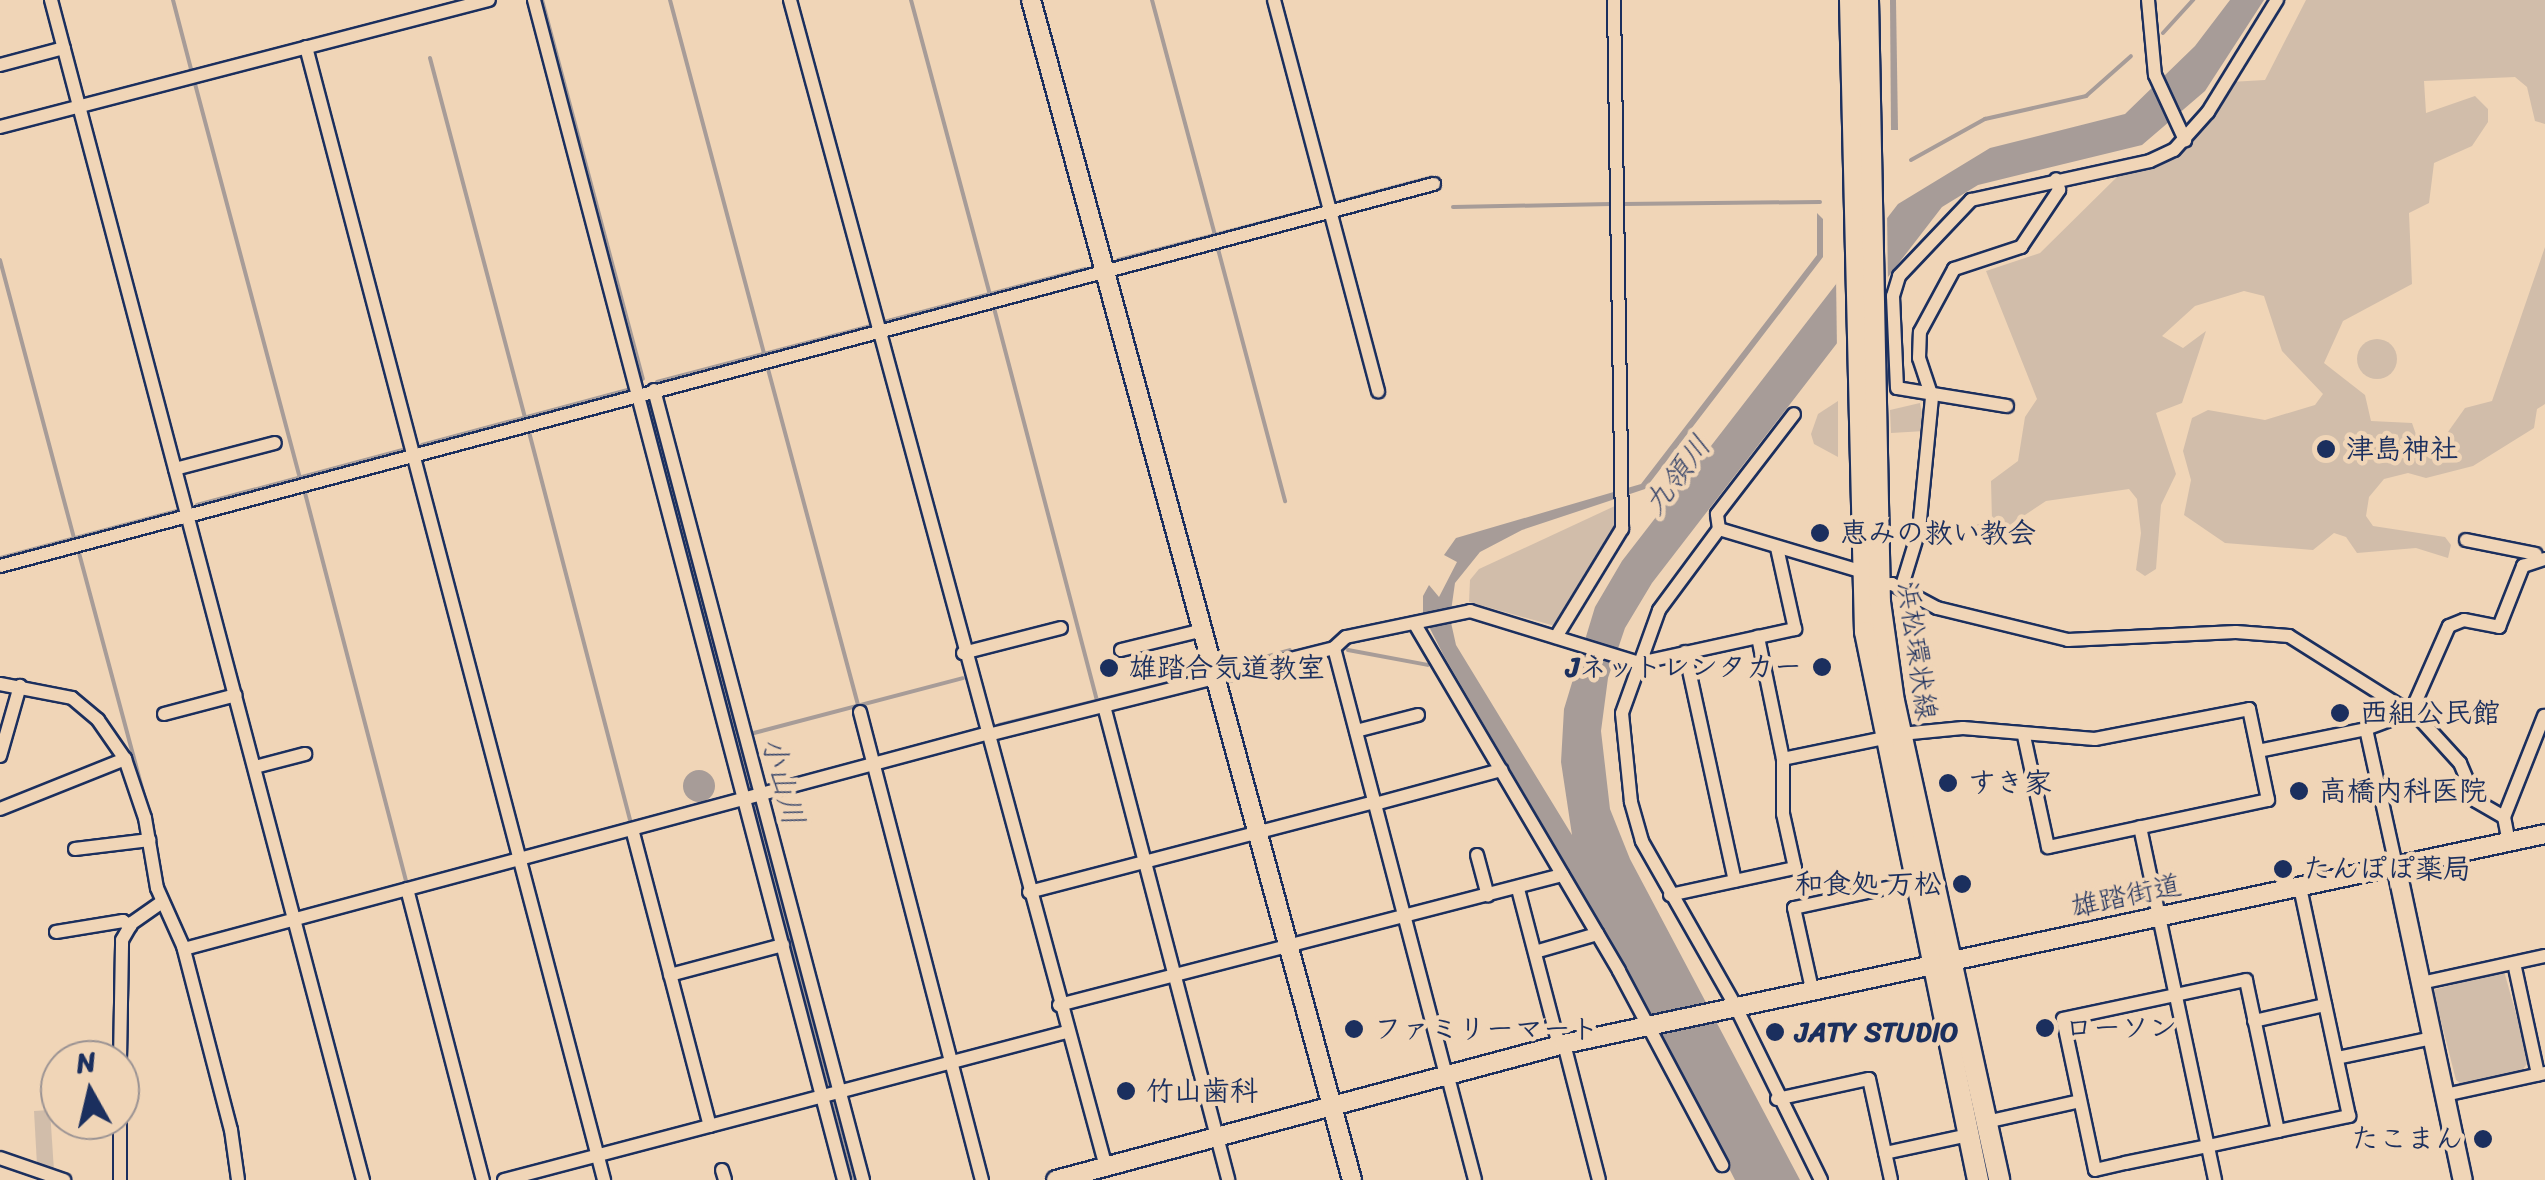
<!DOCTYPE html>
<meta charset="utf-8">
<style>
body{margin:0}
#map{position:relative;width:2545px;height:1180px;overflow:hidden;background:#f0d5b7;font-family:Sriracha,"Klee One",sans-serif}
div>[style]{position:absolute}
[style*='--x']{left:calc(var(--x)*1px);top:calc(var(--y)*1px);width:calc(var(--w)*1px);rotate:calc(var(--a)*1deg)}
.green>*{inset:0;background:#d1bdaa}
.round{border-radius:50%}
.water>*{inset:0;background:#a79c98}
.pier>*{inset:0;background:#f0d5b7}
.stream>*{height:4px;margin:-2px;padding:0 2px;transform-origin:2px;border-radius:2px;background:#a79c98}
.river>*{height:25px;margin:-12.5px;padding:0 12.5px;transform-origin:12.5px;border-radius:12.5px;background:#a79c98}
.roads{filter:drop-shadow(2px 0 #1b2f5e) drop-shadow(-2px 0 #1b2f5e) drop-shadow(0 2px #1b2f5e) drop-shadow(0 -2px #1b2f5e)}
.street>*{height:12px;margin:-6px;padding:0 6px;transform-origin:6px;border-radius:6px;background:#f0d5b7}
.secondary>*{height:18px;margin:-9px;padding:0 9px;transform-origin:9px;border-radius:9px;background:#f0d5b7}
.primary>*{height:20px;margin:-10px;padding:0 10px;transform-origin:10px;border-radius:10px;background:#f0d5b7}
.dots>*{width:28px;height:28px;translate:-50% -50%;box-sizing:border-box;border:5px solid #f0d5b7;border-radius:50%}
span{translate:-50% -50%;white-space:nowrap;text-align:center;line-height:1.15;-webkit-text-stroke:9px #f0d5b7;paint-order:stroke}
.poi-label{font-size:28px;color:#1b2f5e;font-weight:700}
.left{translate:0 -50%;text-align:left}
.right{translate:-100% -50%;text-align:right}
.street-label{font-size:28px;color:#1b2f5e}
.water-label{font-size:30px;color:#37456a;font-style:italic}
.north{position:absolute;left:40px;top:1040px;width:100px;height:100px;box-sizing:border-box;background:#f0d5b7;border:2px solid #9b9393;border-radius:50%;rotate:352deg;font-size:28px;font-weight:700;line-height:40px;text-align:center;color:#1b2f5e}
.north::after{content:'';display:block;margin:auto;width:35px;height:45px;background:#1b2f5e;clip-path:polygon(50% 0,100% 100%,50% 72%,0 100%)}
</style>
<div id="map">
<div class="green">
<div style="clip-path:polygon(2306px 0,2545px 0,2545px 124px,2535px 121px,2527px 87px,2515px 77px,2424px 81px,2426px 113px,2475px 96px,2488px 109px,2488px 122px,2472px 146px,2434px 163px,2429px 203px,2409px 213px,2412px 284px,2343px 321px,2324px 363px,2365px 395px,2371px 421px,2412px 423px,2420px 446px,2438px 446px,2465px 408px,2492px 401px,2545px 247px,2545px 404px,2537px 409px,2534px 428px,2473px 466px,2426px 478px,2408px 473px,2384px 479px,2369px 497px,2366px 516px,2373px 526px,2445px 537px,2451px 545px,2448px 558px,2416px 548px,2357px 553px,2346px 537px,2334px 533px,2313px 550px,2225px 543px,2184px 515px,2191px 480px,2183px 451px,2192px 418px,2208px 410px,2265px 420px,2315px 405px,2323px 394px,2282px 351px,2264px 296px,2244px 291px,2195px 306px,2162px 336px,2183px 348px,2206px 331px,2182px 403px,2156px 413px,2176px 474px,2161px 505px,2156px 569px,2145px 576px,2136px 570px,2141px 533px,2137px 499px,2129px 489px,2046px 501px,1999px 532px,1971px 532px,1971px 526px,1992px 521px,1991px 481px,2018px 461px,2025px 417px,2037px 399px,1986px 271px,2040px 253px,2119px 175px,2151px 165px,2230px 82px,2265px 80px)"></div>
<div class="round" style="left:2357px;top:339px;width:40px;height:40px"></div>
<div style="clip-path:polygon(1838px 401px,1838px 457px,1814px 444px,1811px 434px,1818px 414px)"></div>
<div style="clip-path:polygon(1920px 403px,1925px 431px,1891px 433px,1890px 410px)"></div>
<div style="clip-path:polygon(1617px 505px,1617px 527px,1555px 626px,1469px 602px,1470px 580px,1479px 569px)"></div>
<div style="clip-path:polygon(2504px 971px,2529px 1060px,2521px 1073px,2463px 1085px,2456px 1080px,2433px 990px)"></div>
<div style="clip-path:polygon(50px 1110px,54px 1171px,37px 1165px,34px 1111px)"></div>
</div>
<div class="water">
<div style="clip-path:polygon(1890px 0,1896px 0,1898px 130px,1891px 130px)"></div>
<div style="clip-path:polygon(2230px 0,2264px 0,2205px 91px,2142px 145px,1978px 185px,1942px 207px,1652px 583px,1625px 628px,1608px 678px,1601px 731px,1610px 809px,1630px 859px,1800px 1180px,1735px 1180px,1623px 962px,1444px 656px,1423px 615px,1423px 596px,1429px 585px,1439px 597px,1457px 562px,1444px 555px,1456px 538px,1641px 484px,1817px 255px,1817px 213px,1823px 219px,1823px 257px,1645px 489px,1522px 530px,1480px 552px,1455px 583px,1450px 618px,1456px 645px,1572px 835px,1561px 762px,1564px 709px,1595px 607px,1622px 561px,1898px 204px,1990px 148px,2125px 114px,2195px 46px)"></div>
<div class="round" style="left:683px;top:770px;width:32px;height:32px"></div>
</div>
<div class="pier">
<div style="clip-path:polygon(1887px 210px,1888px 285px,1837px 351px,1836px 276px)"></div>
</div>
<div class="stream">
<div style="--x:173;--y:0;--w:75;--a:75.4"></div>
<div style="--x:542;--y:0;--w:392;--a:75.1"></div>
<div style="--x:670;--y:0;--w:366;--a:75.1"></div>
<div style="--x:911;--y:0;--w:304;--a:75"></div>
<div style="--x:1152;--y:0;--w:243;--a:75"></div>
<div style="--x:2163;--y:33;--w:45;--a:-47.7"></div>
<div style="--x:430;--y:58;--w:371;--a:75.2"></div>
<div style="--x:194;--y:80;--w:412;--a:75.1"></div>
<div style="--x:1911;--y:160;--w:85;--a:-29"></div>
<div style="--x:1985;--y:119;--w:104;--a:-12.8"></div>
<div style="--x:2086;--y:96;--w:60;--a:-41.6"></div>
<div style="--x:1339;--y:202;--w:96;--a:-15"></div>
<div style="--x:1623;--y:204;--w:197;--a:-0.6"></div>
<div style="--x:1453;--y:207;--w:158;--a:-1.1"></div>
<div style="--x:1218;--y:249;--w:261;--a:75.1"></div>
<div style="--x:0;--y:260;--w:288;--a:75.1"></div>
<div style="--x:1118;--y:260;--w:208;--a:-14.5"></div>
<div style="--x:994;--y:308;--w:406;--a:75.3"></div>
<div style="--x:884;--y:322;--w:208;--a:-14.8"></div>
<div style="--x:768;--y:369;--w:349;--a:75"></div>
<div style="--x:657;--y:382;--w:220;--a:-14.7"></div>
<div style="--x:529;--y:432;--w:405;--a:75.4"></div>
<div style="--x:422;--y:445;--w:212;--a:-15"></div>
<div style="--x:305;--y:493;--w:404;--a:75.4"></div>
<div style="--x:197;--y:505;--w:212;--a:-15"></div>
<div style="--x:79;--y:553;--w:282;--a:75"></div>
<div style="--x:0;--y:558;--w:183;--a:-14.9"></div>
<div style="--x:1348;--y:650;--w:81;--a:10.6"></div>
<div style="--x:1228;--y:667;--w:64;--a:-15.3"></div>
<div style="--x:999;--y:725;--w:198;--a:-14"></div>
<div style="--x:750;--y:734;--w:220;--a:-14.7"></div>
<div style="--x:748;--y:790;--w:4;--a:-14"></div>
</div>
<div class="river">
<div style="--x:649;--y:399;--w:807;--a:75.36"></div>
</div>
<div class="roads">
<div class="street">
<div style="--x:51;--y:0;--w:1221;--a:75.19"></div>
<div style="--x:534;--y:0;--w:1220;--a:75.28"></div>
<div style="--x:790;--y:0;--w:1209;--a:74.85"></div>
<div style="--x:1274;--y:0;--w:405;--a:75.1"></div>
<div style="--x:2148;--y:0;--w:75;--a:84.7"></div>
<div style="--x:2155;--y:75;--w:72;--a:65.2"></div>
<div style="--x:306;--y:47;--w:1172;--a:75.26"></div>
<div style="--x:0;--y:65;--w:66;--a:-14.9"></div>
<div style="--x:0;--y:127;--w:505;--a:-14.56"></div>
<div style="--x:654;--y:390;--w:817;--a:75.18"></div>
<div style="--x:2007;--y:406;--w:111;--a:-170.7"></div>
<div style="--x:1897;--y:388;--w:92;--a:-92.5"></div>
<div style="--x:1893;--y:296;--w:21;--a:-73"></div>
<div style="--x:1899;--y:276;--w:105;--a:-46.5"></div>
<div style="--x:1971;--y:200;--w:183;--a:-12.3"></div>
<div style="--x:2150;--y:161;--w:26;--a:-25"></div>
<div style="--x:2174;--y:150;--w:51;--a:-48.2"></div>
<div style="--x:2208;--y:112;--w:132;--a:-58.4"></div>
<div style="--x:175;--y:469;--w:103;--a:-14.6"></div>
<div style="--x:1719;--y:529;--w:15;--a:-98"></div>
<div style="--x:1717;--y:514;--w:126;--a:-52.4"></div>
<div style="--x:2466;--y:540;--w:71;--a:11.3"></div>
<div style="--x:0;--y:566;--w:1484;--a:-14.92"></div>
<div style="--x:1878;--y:585;--w:14;--a:-4"></div>
<div style="--x:1892;--y:584;--w:51;--a:28.1"></div>
<div style="--x:1937;--y:608;--w:135;--a:13.7"></div>
<div style="--x:2068;--y:640;--w:168;--a:-2.7"></div>
<div style="--x:2236;--y:632;--w:53;--a:4.3"></div>
<div style="--x:2289;--y:636;--w:154;--a:32.2"></div>
<div style="--x:2419;--y:718;--w:61;--a:47.7"></div>
<div style="--x:2460;--y:763;--w:41;--a:67.2"></div>
<div style="--x:2476;--y:801;--w:32;--a:30"></div>
<div style="--x:2504;--y:817;--w:25;--a:79"></div>
<div style="--x:1901;--y:589;--w:62;--a:-73"></div>
<div style="--x:1919;--y:530;--w:134;--a:-84.4"></div>
<div style="--x:1932;--y:397;--w:41;--a:-108.4"></div>
<div style="--x:1919;--y:358;--w:26;--a:-88"></div>
<div style="--x:1920;--y:332;--w:72;--a:-61.6"></div>
<div style="--x:1954;--y:269;--w:71;--a:-18.2"></div>
<div style="--x:2021;--y:247;--w:69;--a:-56.3"></div>
<div style="--x:2059;--y:190;--w:11;--a:-105"></div>
<div style="--x:1416;--y:626;--w:400;--a:59.5"></div>
<div style="--x:1619;--y:971;--w:220;--a:62"></div>
<div style="--x:1556;--y:637;--w:127;--a:-58.6"></div>
<div style="--x:1622;--y:529;--w:529;--a:-90.87"></div>
<div style="--x:1334;--y:648;--w:445;--a:75.3"></div>
<div style="--x:1121;--y:650;--w:80;--a:-13.7"></div>
<div style="--x:1685;--y:652;--w:234;--a:77.7"></div>
<div style="--x:963;--y:653;--w:101;--a:-14.3"></div>
<div style="--x:0;--y:684;--w:73;--a:11"></div>
<div style="--x:72;--y:698;--w:34;--a:40"></div>
<div style="--x:98;--y:720;--w:47;--a:55.3"></div>
<div style="--x:125;--y:759;--w:62;--a:71.3"></div>
<div style="--x:145;--y:818;--w:71;--a:80.3"></div>
<div style="--x:157;--y:888;--w:64;--a:65.9"></div>
<div style="--x:183;--y:946;--w:190;--a:75.4"></div>
<div style="--x:231;--y:1130;--w:50;--a:82"></div>
<div style="--x:1104;--y:706;--w:490;--a:75.3"></div>
<div style="--x:860;--y:712;--w:484;--a:75.4"></div>
<div style="--x:164;--y:714;--w:74;--a:-14.8"></div>
<div style="--x:2366;--y:729;--w:140;--a:77.6"></div>
<div style="--x:1356;--y:731;--w:64;--a:-14.5"></div>
<div style="--x:1901;--y:734;--w:62;--a:-5.5"></div>
<div style="--x:1963;--y:728;--w:132;--a:4.8"></div>
<div style="--x:2095;--y:739;--w:157;--a:-11"></div>
<div style="--x:2249;--y:709;--w:93;--a:78.2"></div>
<div style="--x:2268;--y:800;--w:225;--a:167.9"></div>
<div style="--x:2048;--y:847;--w:114;--a:-102.2"></div>
<div style="--x:988;--y:735;--w:357;--a:-14.1"></div>
<div style="--x:1334;--y:648;--w:16;--a:-43"></div>
<div style="--x:1346;--y:637;--w:127;--a:-11.8"></div>
<div style="--x:1470;--y:611;--w:177;--a:17.1"></div>
<div style="--x:1639;--y:663;--w:160;--a:-12.3"></div>
<div style="--x:1795;--y:629;--w:83;--a:-102.5"></div>
<div style="--x:2258;--y:751;--w:110;--a:-11.5"></div>
<div style="--x:2366;--y:729;--w:48;--a:-20.7"></div>
<div style="--x:2411;--y:712;--w:94;--a:-66.2"></div>
<div style="--x:2449;--y:626;--w:16;--a:-22"></div>
<div style="--x:2464;--y:620;--w:36;--a:11"></div>
<div style="--x:2499;--y:627;--w:66;--a:-68.5"></div>
<div style="--x:2523;--y:566;--w:23;--a:-18"></div>
<div style="--x:0;--y:756;--w:73;--a:-74.1"></div>
<div style="--x:1783;--y:759;--w:103;--a:-11.7"></div>
<div style="--x:255;--y:767;--w:52;--a:-14.6"></div>
<div style="--x:1375;--y:804;--w:131;--a:-15.1"></div>
<div style="--x:0;--y:809;--w:135;--a:-21.8"></div>
<div style="--x:2504;--y:817;--w:109;--a:-68.4"></div>
<div style="--x:2140;--y:827;--w:361;--a:78"></div>
<div style="--x:632;--y:829;--w:307;--a:75.3"></div>
<div style="--x:75;--y:849;--w:75;--a:-6.9"></div>
<div style="--x:1477;--y:855;--w:42;--a:75"></div>
<div style="--x:407;--y:889;--w:301;--a:75.4"></div>
<div style="--x:1518;--y:889;--w:161;--a:75.3"></div>
<div style="--x:1029;--y:892;--w:357;--a:-14.6"></div>
<div style="--x:1670;--y:895;--w:128;--a:-12.2"></div>
<div style="--x:1795;--y:868;--w:55;--a:-102.5"></div>
<div style="--x:1783;--y:814;--w:55;--a:-90"></div>
<div style="--x:1783;--y:759;--w:125;--a:-101.6"></div>
<div style="--x:56;--y:932;--w:68;--a:-9.3"></div>
<div style="--x:123;--y:921;--w:9;--a:36"></div>
<div style="--x:184;--y:949;--w:829;--a:-15.02"></div>
<div style="--x:1535;--y:952;--w:65;--a:-16.2"></div>
<div style="--x:2514;--y:963;--w:114;--a:77.8"></div>
<div style="--x:670;--y:975;--w:117;--a:-14.9"></div>
<div style="--x:2421;--y:983;--w:127;--a:-12.3"></div>
<div style="--x:1812;--y:989;--w:83;--a:-102.5"></div>
<div style="--x:1794;--y:908;--w:123;--a:-12.2"></div>
<div style="--x:1059;--y:1005;--w:520;--a:-14.49"></div>
<div style="--x:2254;--y:1021;--w:73;--a:-12.7"></div>
<div style="--x:1564;--y:1044;--w:140;--a:75.6"></div>
<div style="--x:2337;--y:1058;--w:98;--a:-11.8"></div>
<div style="--x:120;--y:1060;--w:120;--a:-89"></div>
<div style="--x:122;--y:940;--w:20;--a:-60"></div>
<div style="--x:132;--y:923;--w:37;--a:-35"></div>
<div style="--x:1448;--y:1077;--w:106;--a:75.3"></div>
<div style="--x:120;--y:1094;--w:86;--a:90"></div>
<div style="--x:2445;--y:1095;--w:102;--a:-12.4"></div>
<div style="--x:1777;--y:1099;--w:94;--a:-12.3"></div>
<div style="--x:1869;--y:1079;--w:103;--a:77.7"></div>
<div style="--x:1986;--y:1122;--w:96;--a:-12.6"></div>
<div style="--x:2278;--y:1131;--w:154;--a:-102"></div>
<div style="--x:2246;--y:980;--w:187;--a:168"></div>
<div style="--x:2063;--y:1019;--w:154;--a:78"></div>
<div style="--x:2095;--y:1170;--w:31;--a:-13"></div>
<div style="--x:2125;--y:1163;--w:85;--a:-11.6"></div>
<div style="--x:2208;--y:1146;--w:72;--a:-12.1"></div>
<div style="--x:2278;--y:1131;--w:73;--a:-11.9"></div>
<div style="--x:2349;--y:1116;--w:234;--a:-102.1"></div>
<div style="--x:1885;--y:1153;--w:85;--a:-12.2"></div>
<div style="--x:0;--y:1158;--w:68;--a:19"></div>
<div style="--x:722;--y:1170;--w:10;--a:73"></div>
<div style="--x:504;--y:1180;--w:581;--a:-14.75"></div>
<div style="--x:1821;--y:1180;--w:195;--a:-116.2"></div>
<div style="--x:1735;--y:1005;--w:189;--a:-119.6"></div>
<div style="--x:1642;--y:841;--w:41;--a:-105.8"></div>
<div style="--x:1631;--y:802;--w:89;--a:-95.8"></div>
<div style="--x:1622;--y:713;--w:109;--a:-70.2"></div>
<div style="--x:1659;--y:610;--w:101;--a:-53.5"></div>
<div style="--x:1719;--y:529;--w:147;--a:16.6"></div>
</div>
<div class="secondary">
<div style="--x:1031;--y:0;--w:1223;--a:74.78"></div>
<div style="--x:2396;--y:866;--w:321;--a:78"></div>
<div style="--x:1056;--y:1180;--w:526;--a:-14.99"></div>
<div style="--x:1564;--y:1044;--w:1003;--a:-12.08"></div>
</div>
<div class="primary">
<div style="--x:1850;--y:0;--w:632;--a:88.64"></div>
<div style="--x:1865;--y:632;--w:560;--a:78.35"></div>
<div style="--x:1868;--y:0;--w:602;--a:88.86"></div>
<div style="--x:1880;--y:602;--w:100;--a:82"></div>
<div style="--x:1894;--y:701;--w:490;--a:77.6"></div>
</div>
</div>
<div class="dots">
<div style="left:2326px;top:449px;background:#1b2f5e"></div>
<div style="left:1820px;top:533px;background:#1b2f5e"></div>
<div style="left:1822px;top:667px;background:#1b2f5e"></div>
<div style="left:1109px;top:668px;background:#1b2f5e"></div>
<div style="left:2340px;top:713px;background:#1b2f5e"></div>
<div style="left:1948px;top:783px;background:#1b2f5e"></div>
<div style="left:2299px;top:791px;background:#1b2f5e"></div>
<div style="left:2283px;top:869px;background:#1b2f5e"></div>
<div style="left:1962px;top:884px;background:#1b2f5e"></div>
<div style="left:2045px;top:1028px;background:#1b2f5e"></div>
<div style="left:1354px;top:1029px;background:#1b2f5e"></div>
<div style="left:1775px;top:1032px;background:#1b2f5e"></div>
<div style="left:1126px;top:1091px;background:#1b2f5e"></div>
<div style="left:2483px;top:1139px;background:#1b2f5e"></div>
</div>
<div class="poi-label">
<span class="left" style="left:2346px;top:449px">津島神社</span>
<span class="left" style="left:1840px;top:533px">恵みの救い教会</span>
<span class="right" style="left:1802px;top:667px">Jネットレンタカー</span>
<span class="left" style="left:1129px;top:668px">雄踏合気道教室</span>
<span class="left" style="left:2360px;top:713px">西組公民館</span>
<span class="left" style="left:1968px;top:783px">すき家</span>
<span class="left" style="left:2319px;top:791px">高橋内科医院</span>
<span class="left" style="left:2303px;top:869px">たんぽぽ薬局</span>
<span class="right" style="left:1942px;top:884px">和食処 万松</span>
<span class="left" style="left:2065px;top:1028px">ローソン</span>
<span class="left" style="left:1374px;top:1029px">ファミリーマート</span>
<span class="left" style="left:1795px;top:1032px">JATY STUDIO</span>
<span class="left" style="left:1146px;top:1091px">竹山歯科</span>
<span class="right" style="left:2463px;top:1139px">たこまん</span>
</div>
<div class="street-label">
<span style="left:1917px;top:651px;rotate:82deg">浜松環状線</span>
<span style="left:2126px;top:896px;rotate:-12deg">雄踏街道</span>
</div>
<div class="water-label">
<span style="left:1677px;top:475px;rotate:-53deg">九領川</span>
<span style="left:783px;top:781px;rotate:75deg">小山川</span>
</div>
<div class="north">N</div>
</div>
